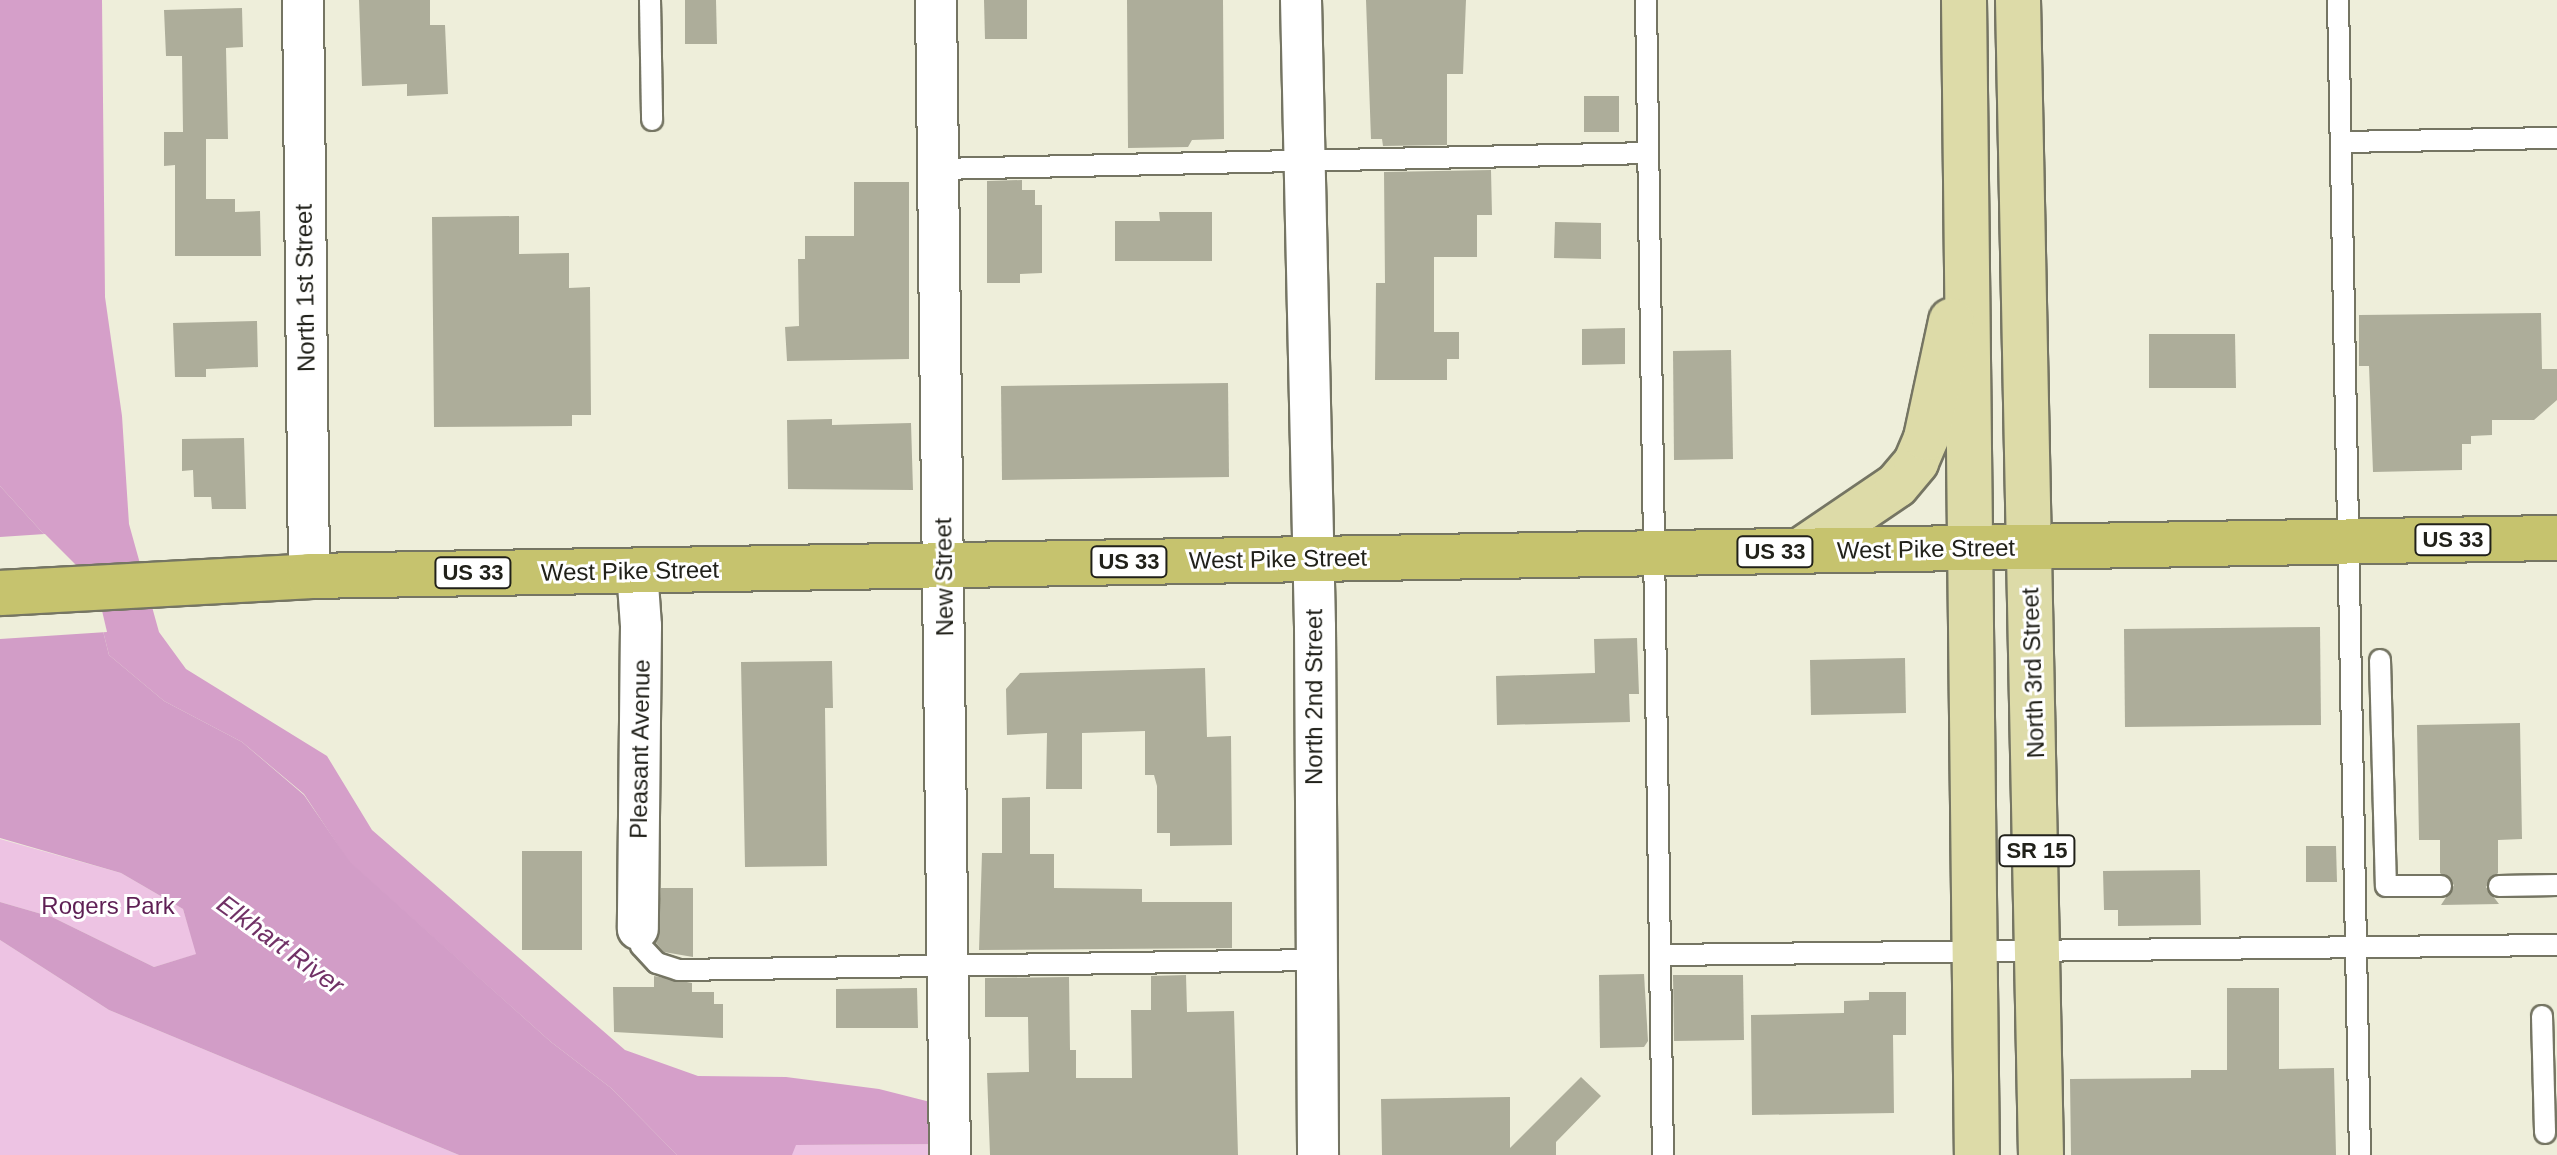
<!DOCTYPE html>
<style>
body{margin:0}
#map{position:relative;width:2557px;height:1155px;overflow:hidden;background:#eeeeda;font-family:Helvetica,sans-serif}
div>[style]{position:absolute}
[style*='--x']{left:calc(var(--x)*1px);top:calc(var(--y)*1px);width:calc(var(--w)*1px);rotate:calc(var(--a)*1deg)}
.green>*{inset:0;background:#edc3e3}
.forest>*{inset:0;background:#d59fc9}
.water>*{inset:0;background:#d29dc7}
.pier>*{inset:0;background:#eeeeda}
.building>*{inset:0;background:#adad9a}
.roads{filter:drop-shadow(2px 0 #757563) drop-shadow(-2px 0 #757563) drop-shadow(0 2px #757563) drop-shadow(0 -2px #757563)}
.lane>*{height:20px;margin:-10px;padding:0 10px;transform-origin:10px;border-radius:10px;background:#fff}
.street>*{height:40px;margin:-20px;padding:0 20px;transform-origin:20px;border-radius:20px;background:#fff}
.primary>*{height:44px;margin:-22px;padding:0 22px;transform-origin:22px;border-radius:22px;background:#dddba8}
.highway>*{height:44px;margin:-22px;padding:0 22px;transform-origin:22px;border-radius:22px;background:#c6c36e}
span{translate:-50% -50%;white-space:nowrap;text-align:center;line-height:1.15;-webkit-text-stroke:6px #fff;paint-order:stroke}
.shield-label span{padding:2px 6px;background:#fff;border:2px solid;border-radius:6px;-webkit-text-stroke-width:0}
.shield-label{font-size:22px;color:#21211a;font-weight:700}
.street-label{font-size:24px;color:#21211a}
.park-label{font-size:24px;color:#5e1f54}
.water-label{font-size:26px;color:#713166;font-style:italic}
</style>
<div id="map">
<div class="green">
<div style="clip-path:polygon(0 839px,121px 873px,183px 909px,197px 954px,154px 967px,52px 917px,0 902px)"></div>
<div style="clip-path:polygon(0 940px,109px 1010px,459px 1155px,0 1155px)"></div>
<div style="clip-path:polygon(950px 1144px,950px 1155px,677px 1155px,669px 1146px)"></div>
</div>
<div class="forest">
<div style="clip-path:polygon(0 0,102px 0,105px 297px,122px 416px,129px 524px,159px 632px,186px 669px,327px 756px,372px 830px,625px 1050px,698px 1076px,786px 1077px,879px 1089px,950px 1107px,950px 1144px,796px 1145px,792px 1155px,677px 1155px,611px 1088px,551px 1042px,349px 862px,304px 794px,242px 742px,164px 701px,109px 655px,92px 587px,0 486px)"></div>
</div>
<div class="water">
<div style="clip-path:polygon(0 486px,92px 587px,109px 655px,164px 701px,242px 742px,304px 795px,350px 862px,551px 1042px,611px 1088px,677px 1155px,459px 1155px,109px 1010px,0 940px,0 902px,52px 917px,154px 967px,196px 954px,183px 909px,121px 873px,0 838px)"></div>
</div>
<div class="pier">
<div style="clip-path:polygon(45px 534px,96px 585px,107px 632px,0 639px,0 537px)"></div>
</div>
<div class="building">
<div style="clip-path:polygon(359px 0,430px 0,430px 25px,445px 25px,448px 94px,407px 96px,407px 84px,362px 86px)"></div>
<div style="clip-path:polygon(685px 0,716px 0,717px 44px,685px 44px)"></div>
<div style="clip-path:polygon(984px 0,1027px 0,1027px 39px,985px 39px)"></div>
<div style="clip-path:polygon(1127px 0,1223px 0,1224px 139px,1192px 140px,1188px 147px,1128px 148px)"></div>
<div style="clip-path:polygon(1366px 0,1466px 0,1463px 74px,1447px 74px,1447px 145px,1383px 146px,1382px 139px,1371px 139px)"></div>
<div style="clip-path:polygon(242px 8px,243px 47px,226px 48px,228px 139px,206px 139px,206px 199px,235px 199px,235px 212px,260px 211px,261px 256px,175px 256px,175px 165px,164px 166px,164px 132px,183px 132px,182px 56px,166px 56px,164px 10px)"></div>
<div style="clip-path:polygon(1584px 96px,1619px 96px,1619px 132px,1584px 132px)"></div>
<div style="clip-path:polygon(1491px 170px,1492px 215px,1477px 215px,1477px 257px,1434px 257px,1434px 332px,1459px 332px,1459px 359px,1447px 359px,1447px 380px,1375px 380px,1376px 283px,1385px 283px,1384px 172px)"></div>
<div style="clip-path:polygon(1022px 180px,1022px 190px,1035px 190px,1035px 205px,1042px 205px,1042px 273px,1020px 274px,1020px 283px,987px 283px,987px 181px)"></div>
<div style="clip-path:polygon(854px 182px,909px 182px,909px 359px,787px 361px,785px 327px,799px 326px,798px 259px,805px 259px,805px 236px,854px 236px)"></div>
<div style="clip-path:polygon(1159px 212px,1212px 212px,1212px 261px,1115px 261px,1115px 221px,1160px 221px)"></div>
<div style="clip-path:polygon(519px 216px,519px 254px,569px 253px,569px 288px,590px 287px,591px 415px,572px 415px,572px 426px,434px 427px,432px 217px)"></div>
<div style="clip-path:polygon(1555px 222px,1601px 223px,1601px 259px,1554px 258px)"></div>
<div style="clip-path:polygon(2541px 313px,2542px 369px,2557px 369px,2557px 400px,2534px 420px,2492px 420px,2492px 435px,2471px 436px,2471px 444px,2462px 444px,2462px 470px,2373px 472px,2369px 366px,2359px 366px,2359px 315px)"></div>
<div style="clip-path:polygon(257px 321px,258px 367px,206px 369px,206px 377px,175px 377px,173px 323px)"></div>
<div style="clip-path:polygon(1625px 328px,1625px 364px,1582px 365px,1582px 329px)"></div>
<div style="clip-path:polygon(2149px 334px,2235px 334px,2236px 388px,2149px 388px)"></div>
<div style="clip-path:polygon(1731px 350px,1733px 459px,1674px 460px,1673px 351px)"></div>
<div style="clip-path:polygon(1228px 383px,1229px 477px,1002px 480px,1001px 386px)"></div>
<div style="clip-path:polygon(832px 419px,832px 425px,911px 423px,913px 490px,788px 489px,787px 420px)"></div>
<div style="clip-path:polygon(244px 438px,246px 509px,212px 509px,211px 497px,194px 497px,193px 470px,182px 471px,182px 439px)"></div>
<div style="clip-path:polygon(2320px 627px,2321px 725px,2125px 727px,2124px 629px)"></div>
<div style="clip-path:polygon(1637px 638px,1639px 694px,1629px 694px,1630px 722px,1497px 725px,1496px 676px,1595px 673px,1594px 639px)"></div>
<div style="clip-path:polygon(1905px 658px,1906px 713px,1811px 715px,1810px 660px)"></div>
<div style="clip-path:polygon(832px 661px,833px 708px,825px 708px,827px 866px,745px 867px,741px 662px)"></div>
<div style="clip-path:polygon(1205px 668px,1207px 737px,1231px 736px,1232px 845px,1170px 846px,1170px 833px,1157px 833px,1157px 786px,1154px 775px,1145px 775px,1145px 731px,1082px 733px,1082px 789px,1046px 789px,1047px 733px,1007px 735px,1006px 689px,1020px 673px)"></div>
<div style="clip-path:polygon(2520px 723px,2522px 839px,2498px 840px,2498px 873px,2486px 887px,2499px 904px,2441px 905px,2454px 885px,2440px 873px,2440px 840px,2419px 840px,2417px 725px)"></div>
<div style="clip-path:polygon(1030px 797px,1030px 854px,1054px 854px,1054px 888px,1142px 889px,1142px 902px,1232px 902px,1232px 948px,979px 950px,982px 853px,1002px 853px,1002px 798px)"></div>
<div style="clip-path:polygon(2306px 846px,2336px 846px,2337px 882px,2306px 882px)"></div>
<div style="clip-path:polygon(522px 851px,582px 851px,582px 950px,522px 950px)"></div>
<div style="clip-path:polygon(2200px 870px,2201px 925px,2118px 926px,2118px 910px,2104px 910px,2103px 871px)"></div>
<div style="clip-path:polygon(661px 888px,693px 888px,693px 957px,664px 952px,656px 943px)"></div>
<div style="clip-path:polygon(1644px 974px,1648px 1041px,1644px 1047px,1600px 1048px,1599px 975px)"></div>
<div style="clip-path:polygon(1186px 975px,1187px 1012px,1234px 1011px,1238px 1155px,990px 1155px,987px 1073px,1029px 1072px,1028px 1017px,985px 1017px,985px 978px,1069px 977px,1070px 1050px,1076px 1050px,1076px 1078px,1132px 1078px,1131px 1010px,1151px 1010px,1151px 976px)"></div>
<div style="clip-path:polygon(1673px 975px,1743px 975px,1744px 1040px,1674px 1041px)"></div>
<div style="clip-path:polygon(654px 976px,692px 983px,692px 992px,714px 992px,714px 1004px,723px 1004px,723px 1038px,614px 1032px,613px 987px,654px 987px)"></div>
<div style="clip-path:polygon(917px 988px,918px 1028px,836px 1028px,836px 989px)"></div>
<div style="clip-path:polygon(2227px 988px,2279px 988px,2279px 1069px,2334px 1068px,2336px 1155px,2071px 1155px,2070px 1079px,2191px 1078px,2191px 1070px,2227px 1070px)"></div>
<div style="clip-path:polygon(1869px 992px,1906px 992px,1906px 1035px,1893px 1035px,1894px 1113px,1752px 1115px,1751px 1015px,1844px 1013px,1844px 1001px,1869px 1000px)"></div>
<div style="clip-path:polygon(1581px 1077px,1601px 1096px,1556px 1142px,1556px 1155px,1382px 1155px,1381px 1099px,1510px 1097px,1510px 1148px)"></div>
</div>
<div class="roads">
<div class="lane">
<div style="--x:650;--y:0;--w:120;--a:89"></div>
<div style="--x:1646;--y:0;--w:1155;--a:89.16"></div>
<div style="--x:2338;--y:0;--w:1155;--a:88.91"></div>
<div style="--x:2343;--y:142;--w:214;--a:-1.1"></div>
<div style="--x:939;--y:169;--w:709;--a:-1.29"></div>
<div style="--x:2380;--y:660;--w:226;--a:88.5"></div>
<div style="--x:2386;--y:886;--w:55;--a:0"></div>
<div style="--x:2499;--y:886;--w:58;--a:-1"></div>
<div style="--x:638;--y:929;--w:17;--a:80"></div>
<div style="--x:641;--y:946;--w:23;--a:47"></div>
<div style="--x:657;--y:963;--w:22;--a:18"></div>
<div style="--x:678;--y:970;--w:638;--a:-0.9"></div>
<div style="--x:1660;--y:955;--w:897;--a:-0.64"></div>
<div style="--x:2542;--y:1016;--w:117;--a:88.5"></div>
</div>
<div class="street">
<div style="--x:303;--y:0;--w:576;--a:89.4"></div>
<div style="--x:936;--y:0;--w:1155;--a:89.31"></div>
<div style="--x:1301;--y:0;--w:627;--a:88.72"></div>
<div style="--x:1315;--y:627;--w:528;--a:89.67"></div>
<div style="--x:637;--y:570;--w:56;--a:85.9"></div>
<div style="--x:641;--y:626;--w:303;--a:90.6"></div>
</div>
<div class="primary">
<div style="--x:1964;--y:0;--w:1155;--a:89.36"></div>
<div style="--x:2018;--y:0;--w:1155;--a:88.86"></div>
<div style="--x:1800;--y:551;--w:117;--a:-34.2"></div>
<div style="--x:1897;--y:485;--w:30;--a:-50"></div>
<div style="--x:1916;--y:462;--w:26;--a:-67"></div>
<div style="--x:1926;--y:438;--w:120;--a:-77.9"></div>
</div>
<div class="highway">
<div style="--x:0;--y:593;--w:309;--a:-3.1"></div>
<div style="--x:309;--y:576;--w:2248;--a:-0.97"></div>
</div>
</div>
<div class="shield-label">
<span style="left:2453px;top:540px">US 33</span>
<span style="left:1775px;top:552px">US 33</span>
<span style="left:1129px;top:562px">US 33</span>
<span style="left:473px;top:573px">US 33</span>
<span style="left:2037px;top:851px">SR 15</span>
</div>
<div class="street-label">
<span style="left:305px;top:288px;rotate:-91deg">North 1st Street</span>
<span style="left:1926px;top:549px;rotate:-1deg">West Pike Street</span>
<span style="left:1278px;top:559px;rotate:-1deg">West Pike Street</span>
<span style="left:630px;top:571px;rotate:-1deg">West Pike Street</span>
<span style="left:944px;top:577px;rotate:-91deg">New Street</span>
<span style="left:2033px;top:673px;rotate:-92deg">North 3rd Street</span>
<span style="left:1314px;top:697px;rotate:-90deg">North 2nd Street</span>
<span style="left:640px;top:749px;rotate:-89deg">Pleasant Avenue</span>
</div>
<div class="park-label">
<span style="left:108px;top:906px">Rogers Park</span>
</div>
<div class="water-label">
<span style="left:280px;top:945px;rotate:36deg">Elkhart River</span>
</div>
</div>
